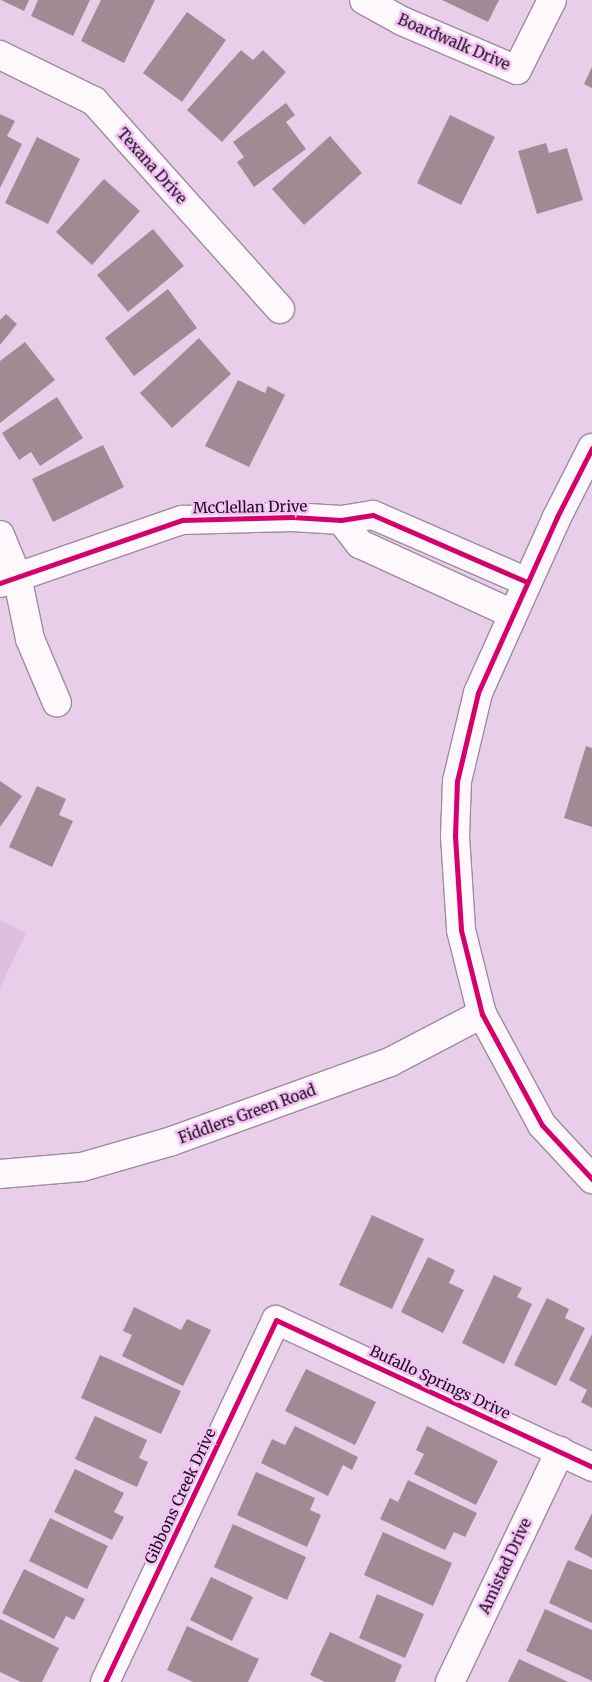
<!DOCTYPE html>
<style>
body{margin:0}
#map{position:relative;width:592px;height:1682px;overflow:hidden;background:#e8cee9;font-family:Merriweather,serif}
div>[style]{position:absolute}
[style*='--x']{left:calc(var(--x)*1px);top:calc(var(--y)*1px);width:calc(var(--w)*1px);rotate:calc(var(--a)*1deg)}
.green>*{inset:0;background:#debfdf}
.building>*{inset:0;background:#a28a95}
.roads{filter:drop-shadow(1px 0 #9f8b9f) drop-shadow(-1px 0 #9f8b9f) drop-shadow(0 1px #9f8b9f) drop-shadow(0 -1px #9f8b9f)}
.minor>*{height:28px;margin:-14px;padding:0 14px;transform-origin:14px;border-radius:14px;background:#fcf8fc}
.cycleway>*{height:5px;margin:-2.5px;padding:0 2.5px;transform-origin:2.5px;border-radius:2.5px;background:#d6006c}
span{translate:-50% -50%;white-space:nowrap;text-align:center;line-height:1.15;-webkit-text-stroke:5px #f2c3f4;paint-order:stroke}
.street-label{font-size:15px;color:#1b0b1c}
</style>
<div id="map">
<div class="green">
<div style="clip-path:polygon(0 920px,26px 933px,0 988px)"></div>
</div>
<div class="building">
<div style="clip-path:polygon(1px 0,29px 0,24px 11px)"></div>
<div style="clip-path:polygon(38px 0,90px 0,73px 36px,31px 16px)"></div>
<div style="clip-path:polygon(101px 0,155px 0,124px 63px,81px 41px)"></div>
<div style="clip-path:polygon(442px 0,499px 0,488px 22px)"></div>
<div style="clip-path:polygon(187px 12px,226px 40px,182px 102px,143px 73px)"></div>
<div style="clip-path:polygon(241px 50px,253px 60px,263px 50px,286px 72px,222px 142px,187px 110px)"></div>
<div style="clip-path:polygon(592px 67px,592px 88px,584px 84px)"></div>
<div style="clip-path:polygon(286px 103px,295px 115px,286px 122px,306px 149px,254px 187px,237px 162px,244px 157px,233px 142px)"></div>
<div style="clip-path:polygon(0 114px,15px 121px,7px 136px,22px 144px,0 188px)"></div>
<div style="clip-path:polygon(450px 115px,495px 137px,461px 205px,417px 183px)"></div>
<div style="clip-path:polygon(330px 136px,362px 173px,304px 225px,272px 189px)"></div>
<div style="clip-path:polygon(37px 137px,80px 159px,48px 224px,5px 203px)"></div>
<div style="clip-path:polygon(546px 143px,549px 153px,567px 148px,583px 200px,537px 214px,518px 151px)"></div>
<div style="clip-path:polygon(104px 179px,140px 211px,92px 265px,56px 232px)"></div>
<div style="clip-path:polygon(153px 229px,184px 266px,128px 312px,97px 275px)"></div>
<div style="clip-path:polygon(168px 289px,197px 328px,134px 376px,105px 338px)"></div>
<div style="clip-path:polygon(6px 314px,17px 324px,0 345px,0 320px)"></div>
<div style="clip-path:polygon(199px 338px,231px 374px,172px 428px,140px 393px)"></div>
<div style="clip-path:polygon(25px 342px,55px 380px,0 423px,0 361px)"></div>
<div style="clip-path:polygon(238px 380px,265px 393px,268px 386px,285px 395px,249px 467px,205px 446px)"></div>
<div style="clip-path:polygon(57px 397px,83px 438px,40px 466px,31px 452px,19px 460px,2px 433px)"></div>
<div style="clip-path:polygon(103px 445px,124px 487px,53px 522px,32px 479px)"></div>
<div style="clip-path:polygon(586px 746px,592px 748px,592px 827px,564px 818px)"></div>
<div style="clip-path:polygon(0 781px,22px 796px,0 827px)"></div>
<div style="clip-path:polygon(37px 786px,66px 799px,59px 815px,73px 821px,52px 867px,9px 847px)"></div>
<div style="clip-path:polygon(372px 1215px,424px 1239px,392px 1309px,339px 1285px)"></div>
<div style="clip-path:polygon(428px 1257px,455px 1270px,449px 1283px,464px 1290px,443px 1333px,401px 1312px)"></div>
<div style="clip-path:polygon(494px 1275px,522px 1288px,517px 1297px,532px 1304px,504px 1364px,462px 1343px)"></div>
<div style="clip-path:polygon(547px 1298px,569px 1309px,565px 1318px,585px 1328px,556px 1386px,514px 1365px)"></div>
<div style="clip-path:polygon(134px 1307px,181px 1330px,187px 1319px,211px 1330px,183px 1386px,122px 1356px,132px 1335px,123px 1331px)"></div>
<div style="clip-path:polygon(592px 1334px,592px 1408px,581px 1402px,587px 1390px,569px 1380px)"></div>
<div style="clip-path:polygon(100px 1355px,181px 1391px,161px 1434px,81px 1398px)"></div>
<div style="clip-path:polygon(306px 1369px,376px 1402px,355px 1445px,285px 1411px)"></div>
<div style="clip-path:polygon(95px 1416px,147px 1440px,139px 1458px,148px 1462px,137px 1487px,75px 1459px)"></div>
<div style="clip-path:polygon(295px 1426px,358px 1457px,352px 1470px,343px 1465px,328px 1496px,261px 1463px,272px 1439px,285px 1445px)"></div>
<div style="clip-path:polygon(427px 1426px,498px 1461px,476px 1505px,414px 1474px,424px 1454px,416px 1450px)"></div>
<div style="clip-path:polygon(75px 1469px,124px 1493px,114px 1512px,124px 1517px,112px 1540px,54px 1512px)"></div>
<div style="clip-path:polygon(256px 1472px,315px 1498px,310px 1510px,321px 1515px,307px 1547px,237px 1515px)"></div>
<div style="clip-path:polygon(408px 1480px,477px 1513px,465px 1537px,454px 1532px,445px 1550px,380px 1519px,390px 1498px,398px 1502px)"></div>
<div style="clip-path:polygon(592px 1513px,592px 1558px,574px 1549px)"></div>
<div style="clip-path:polygon(50px 1518px,108px 1546px,87px 1589px,29px 1561px)"></div>
<div style="clip-path:polygon(233px 1524px,306px 1557px,287px 1600px,214px 1567px)"></div>
<div style="clip-path:polygon(383px 1532px,452px 1563px,433px 1606px,364px 1575px)"></div>
<div style="clip-path:polygon(568px 1560px,592px 1570px,592px 1623px,549px 1603px)"></div>
<div style="clip-path:polygon(24px 1569px,85px 1599px,74px 1620px,66px 1616px,54px 1639px,2px 1613px)"></div>
<div style="clip-path:polygon(211px 1577px,253px 1597px,232px 1641px,190px 1620px)"></div>
<div style="clip-path:polygon(377px 1594px,424px 1614px,405px 1658px,359px 1638px)"></div>
<div style="clip-path:polygon(545px 1609px,592px 1630px,592px 1681px,526px 1651px)"></div>
<div style="clip-path:polygon(0 1619px,59px 1648px,42px 1682px,21px 1682px,0 1672px)"></div>
<div style="clip-path:polygon(187px 1626px,259px 1659px,248px 1682px,193px 1682px,167px 1670px)"></div>
<div style="clip-path:polygon(330px 1632px,402px 1665px,395px 1682px,325px 1682px,310px 1675px)"></div>
<div style="clip-path:polygon(519px 1659px,568px 1682px,508px 1682px)"></div>
</div>
<div class="roads">
<div class="minor">
<div style="--x:364;--y:0;--w:43;--a:28.9"></div>
<div style="--x:402;--y:21;--w:125;--a:23.1"></div>
<div style="--x:517;--y:70;--w:78;--a:-63.4"></div>
<div style="--x:0;--y:55;--w:105;--a:26.1"></div>
<div style="--x:94;--y:101;--w:279;--a:48.2"></div>
<div style="--x:592;--y:448;--w:77;--a:116.9"></div>
<div style="--x:557;--y:517;--w:193;--a:114.2"></div>
<div style="--x:478;--y:693;--w:90;--a:103.4"></div>
<div style="--x:457;--y:781;--w:55;--a:92.1"></div>
<div style="--x:455;--y:836;--w:94;--a:86.3"></div>
<div style="--x:461;--y:930;--w:87;--a:76"></div>
<div style="--x:482;--y:1014;--w:126;--a:61.6"></div>
<div style="--x:542;--y:1125;--w:74;--a:47.2"></div>
<div style="--x:341;--y:520;--w:31;--a:52"></div>
<div style="--x:360;--y:544;--w:168;--a:24.6"></div>
<div style="--x:0;--y:535;--w:44;--a:67.5"></div>
<div style="--x:17;--y:576;--w:64;--a:78.3"></div>
<div style="--x:30;--y:639;--w:69;--a:67.1"></div>
<div style="--x:0;--y:583;--w:193;--a:-19.1"></div>
<div style="--x:182;--y:520;--w:110;--a:-1.6"></div>
<div style="--x:292;--y:517;--w:49;--a:3.5"></div>
<div style="--x:341;--y:520;--w:32;--a:-9"></div>
<div style="--x:373;--y:515;--w:168;--a:23.5"></div>
<div style="--x:0;--y:1174;--w:82;--a:-4.9"></div>
<div style="--x:82;--y:1167;--w:94;--a:-16.1"></div>
<div style="--x:172;--y:1141;--w:232;--a:-19.9"></div>
<div style="--x:390;--y:1062;--w:104;--a:-27.6"></div>
<div style="--x:105;--y:1682;--w:400;--a:-64.7"></div>
<div style="--x:276;--y:1320;--w:349;--a:24.9"></div>
<div style="--x:450;--y:1682;--w:256;--a:-64.5"></div>
</div>
</div>
<div class="cycleway">
<div style="--x:592;--y:448;--w:77;--a:116.9"></div>
<div style="--x:557;--y:517;--w:193;--a:114.2"></div>
<div style="--x:478;--y:693;--w:90;--a:103.4"></div>
<div style="--x:457;--y:781;--w:55;--a:92.1"></div>
<div style="--x:455;--y:836;--w:94;--a:86.3"></div>
<div style="--x:461;--y:930;--w:87;--a:76"></div>
<div style="--x:482;--y:1014;--w:126;--a:61.6"></div>
<div style="--x:542;--y:1125;--w:74;--a:47.2"></div>
<div style="--x:0;--y:583;--w:193;--a:-19.1"></div>
<div style="--x:182;--y:520;--w:110;--a:-1.6"></div>
<div style="--x:292;--y:517;--w:49;--a:3.5"></div>
<div style="--x:341;--y:520;--w:32;--a:-9"></div>
<div style="--x:373;--y:515;--w:168;--a:23.5"></div>
<div style="--x:105;--y:1682;--w:400;--a:-64.7"></div>
<div style="--x:276;--y:1320;--w:349;--a:24.9"></div>
</div>
<div class="street-label">
<span style="left:454px;top:42px;rotate:23deg">Boardwalk Drive</span>
<span style="left:152px;top:166px;rotate:48deg">Texana Drive</span>
<span style="left:250px;top:507px;rotate:-1deg">McClellan Drive</span>
<span style="left:247px;top:1114px;rotate:-20deg">Fiddlers Green Road</span>
<span style="left:440px;top:1382px;rotate:25deg">Bufallo Springs Drive</span>
<span style="left:180px;top:1496px;rotate:-65deg">Gibbons Creek Drive</span>
<span style="left:505px;top:1566px;rotate:-65deg">Amistad Drive</span>
</div>
</div>
